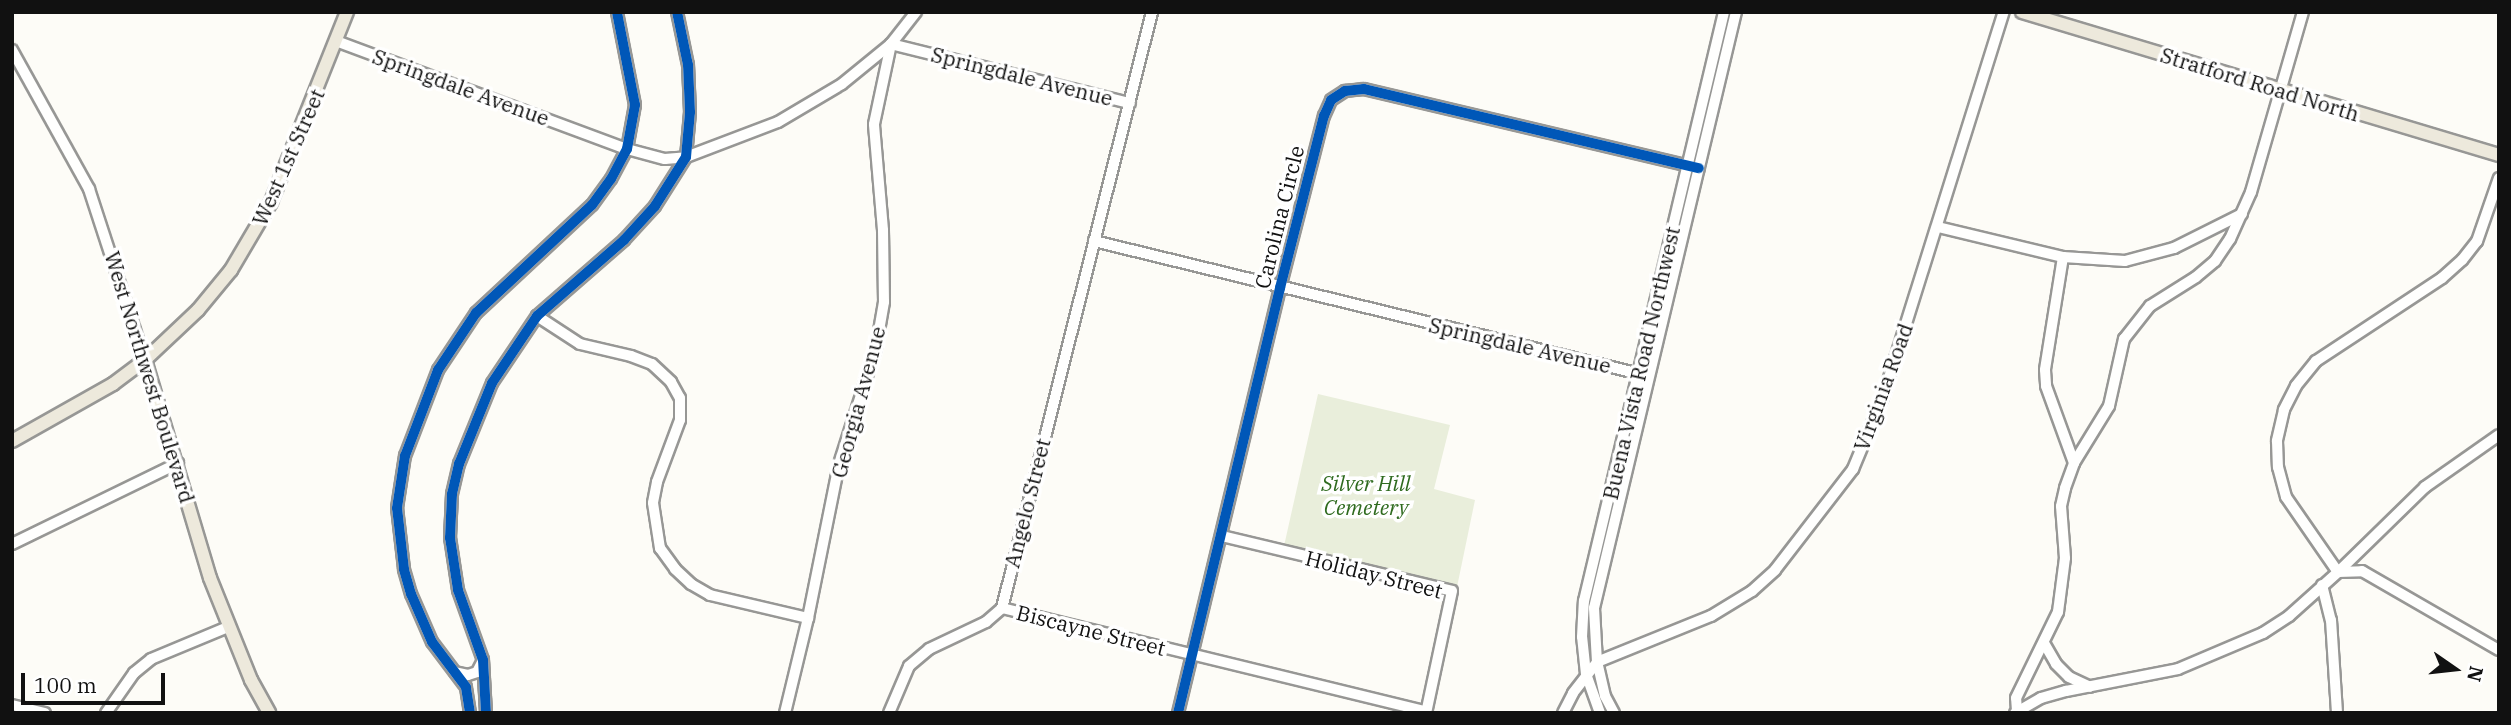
<!DOCTYPE html>
<style>
body{margin:0}
#map{position:relative;width:2511px;height:725px;overflow:hidden;background:#fdfcf7;font-family:"IBM Plex Serif",serif}
div>[style]{position:absolute}
[style*='--x']{left:calc(var(--x)*1px);top:calc(var(--y)*1px);width:calc(var(--w)*1px);rotate:calc(var(--a)*1deg)}
.cemetery>*{inset:0;background:#e9eedb}
.roads{filter:drop-shadow(2px 0 #979795) drop-shadow(-2px 0 #979795) drop-shadow(0 2px #979795) drop-shadow(0 -2px #979795)}
.minor>*{height:10px;margin:-5px;padding:0 5px;transform-origin:5px;border-radius:5px;background:#fffffe}
.major>*{height:12px;margin:-6px;padding:0 6px;transform-origin:6px;border-radius:6px;background:#ede9dc}
.cycleway>*{height:10px;margin:-5px;padding:0 5px;transform-origin:5px;border-radius:5px;background:#0057b8}
span{translate:-50% -50%;white-space:nowrap;text-align:center;line-height:1.15;-webkit-text-stroke:7px #fff;paint-order:stroke}
.street-label{font-size:21px;color:#111}
.park-label{font-size:21px;color:#2f6b1f;font-style:italic}
.frame{position:absolute;inset:0;border:14px solid #111;pointer-events:none}
.north{position:absolute;left:2420px;top:634px;width:70px;height:70px;-webkit-text-stroke:5px #fff;paint-order:stroke;rotate:104deg;font-size:19px;font-weight:700;line-height:28px;text-align:center;color:#111}
.north::after{content:'';display:block;margin:auto;width:24px;height:32px;background:#111;clip-path:polygon(50% 0,100% 100%,50% 72%,0 100%)}
.scale{position:absolute;left:21px;top:673px;width:144px;height:32px;box-sizing:border-box;border:4px solid #111;border-top:0;padding-left:9px;font-size:21px;line-height:24px;white-space:nowrap;color:#111;-webkit-text-stroke:5px #fff;paint-order:stroke}
</style>
<div id="map">
<div class="cemetery">
<div style="clip-path:polygon(1318px 394px,1450px 425px,1434px 489px,1475px 500px,1457px 587px,1284px 546px)"></div>
</div>
<div class="roads">
<div class="minor">
<div style="--x:336;--y:41;--w:310;--a:20.4"></div>
<div style="--x:627;--y:149;--w:39;--a:15"></div>
<div style="--x:665;--y:159;--w:21;--a:-5"></div>
<div style="--x:686;--y:157;--w:98;--a:-20.8"></div>
<div style="--x:778;--y:122;--w:74;--a:-30.7"></div>
<div style="--x:842;--y:84;--w:63;--a:-39.2"></div>
<div style="--x:891;--y:44;--w:246;--a:13.9"></div>
<div style="--x:12;--y:50;--w:159;--a:61"></div>
<div style="--x:89;--y:189;--w:180;--a:71.9"></div>
<div style="--x:2499;--y:178;--w:67;--a:109.2"></div>
<div style="--x:2477;--y:241;--w:24;--a:128"></div>
<div style="--x:2462;--y:260;--w:27;--a:138"></div>
<div style="--x:2442;--y:278;--w:151;--a:146.6"></div>
<div style="--x:2316;--y:361;--w:32;--a:129"></div>
<div style="--x:2296;--y:386;--w:27;--a:117"></div>
<div style="--x:2284;--y:410;--w:32;--a:103"></div>
<div style="--x:2277;--y:441;--w:26;--a:88"></div>
<div style="--x:2278;--y:467;--w:31;--a:75"></div>
<div style="--x:2286;--y:497;--w:91;--a:55.3"></div>
<div style="--x:2338;--y:572;--w:24;--a:-2"></div>
<div style="--x:2362;--y:571;--w:158;--a:30"></div>
<div style="--x:1938;--y:227;--w:129;--a:13.5"></div>
<div style="--x:2063;--y:257;--w:62;--a:3.7"></div>
<div style="--x:2125;--y:261;--w:51;--a:-14.9"></div>
<div style="--x:2174;--y:248;--w:76;--a:-26.6"></div>
<div style="--x:1094;--y:241;--w:566;--a:13.69"></div>
<div style="--x:2063;--y:257;--w:114;--a:99.1"></div>
<div style="--x:2045;--y:370;--w:16;--a:86"></div>
<div style="--x:2046;--y:386;--w:82;--a:70"></div>
<div style="--x:537;--y:316;--w:51;--a:33.1"></div>
<div style="--x:580;--y:344;--w:52;--a:13.2"></div>
<div style="--x:631;--y:356;--w:22;--a:21"></div>
<div style="--x:652;--y:364;--w:26;--a:43"></div>
<div style="--x:671;--y:382;--w:18;--a:61"></div>
<div style="--x:680;--y:398;--w:22;--a:90"></div>
<div style="--x:680;--y:420;--w:66;--a:110.4"></div>
<div style="--x:657;--y:482;--w:21;--a:101"></div>
<div style="--x:653;--y:503;--w:46;--a:81.2"></div>
<div style="--x:660;--y:548;--w:26;--a:54"></div>
<div style="--x:675;--y:569;--w:22;--a:43"></div>
<div style="--x:691;--y:584;--w:22;--a:30"></div>
<div style="--x:710;--y:595;--w:101;--a:13.2"></div>
<div style="--x:1222;--y:536;--w:236;--a:13.4"></div>
<div style="--x:1452;--y:591;--w:125;--a:102"></div>
<div style="--x:12;--y:544;--w:185;--a:-26"></div>
<div style="--x:2322;--y:585;--w:36;--a:76"></div>
<div style="--x:2331;--y:620;--w:93;--a:86.3"></div>
<div style="--x:1002;--y:608;--w:436;--a:13.7"></div>
<div style="--x:2044;--y:643;--w:24;--a:60"></div>
<div style="--x:2056;--y:664;--w:18;--a:45"></div>
<div style="--x:2069;--y:677;--w:23;--a:25"></div>
<div style="--x:455;--y:672;--w:13;--a:13"></div>
<div style="--x:468;--y:675;--w:9;--a:-18"></div>
<div style="--x:477;--y:672;--w:13;--a:-63"></div>
<div style="--x:12;--y:705;--w:34;--a:14"></div>
<div style="--x:2017;--y:711;--w:13;--a:-94"></div>
<div style="--x:2016;--y:698;--w:96;--a:-64"></div>
<div style="--x:2058;--y:612;--w:54;--a:-82.6"></div>
<div style="--x:2065;--y:558;--w:52;--a:-94.4"></div>
<div style="--x:2061;--y:506;--w:18;--a:-77"></div>
<div style="--x:2065;--y:488;--w:27;--a:-70"></div>
<div style="--x:2074;--y:463;--w:67;--a:-58.4"></div>
<div style="--x:2109;--y:406;--w:69;--a:-77.4"></div>
<div style="--x:2124;--y:339;--w:42;--a:-51.8"></div>
<div style="--x:2150;--y:306;--w:54;--a:-32.2"></div>
<div style="--x:2196;--y:277;--w:25;--a:-40"></div>
<div style="--x:2215;--y:261;--w:27;--a:-56"></div>
<div style="--x:2230;--y:239;--w:51;--a:-65.9"></div>
<div style="--x:2251;--y:192;--w:187;--a:-73.9"></div>
<div style="--x:106;--y:713;--w:49;--a:-55"></div>
<div style="--x:134;--y:673;--w:22;--a:-39"></div>
<div style="--x:151;--y:659;--w:83;--a:-22.6"></div>
<div style="--x:470;--y:713;--w:26;--a:-99"></div>
<div style="--x:466;--y:687;--w:56;--a:-127.1"></div>
<div style="--x:432;--y:642;--w:52;--a:-113.6"></div>
<div style="--x:411;--y:594;--w:26;--a:-106"></div>
<div style="--x:404;--y:569;--w:61;--a:-96.5"></div>
<div style="--x:397;--y:508;--w:53;--a:-81.3"></div>
<div style="--x:405;--y:456;--w:92;--a:-69"></div>
<div style="--x:438;--y:370;--w:69;--a:-56.3"></div>
<div style="--x:476;--y:313;--w:158;--a:-43"></div>
<div style="--x:592;--y:205;--w:32;--a:-54"></div>
<div style="--x:611;--y:179;--w:34;--a:-62"></div>
<div style="--x:627;--y:149;--w:45;--a:-79.7"></div>
<div style="--x:635;--y:105;--w:95;--a:-101"></div>
<div style="--x:486;--y:713;--w:53;--a:-93.2"></div>
<div style="--x:483;--y:660;--w:74;--a:-109.7"></div>
<div style="--x:458;--y:590;--w:53;--a:-98.7"></div>
<div style="--x:450;--y:538;--w:44;--a:-87.4"></div>
<div style="--x:452;--y:494;--w:31;--a:-77"></div>
<div style="--x:459;--y:464;--w:87;--a:-67.8"></div>
<div style="--x:492;--y:383;--w:81;--a:-56.1"></div>
<div style="--x:537;--y:316;--w:116;--a:-41.1"></div>
<div style="--x:624;--y:240;--w:46;--a:-47.6"></div>
<div style="--x:655;--y:206;--w:58;--a:-57.7"></div>
<div style="--x:686;--y:157;--w:45;--a:-84.9"></div>
<div style="--x:690;--y:112;--w:47;--a:-92.4"></div>
<div style="--x:688;--y:65;--w:54;--a:-101.7"></div>
<div style="--x:785;--y:713;--w:98;--a:-76.4"></div>
<div style="--x:808;--y:618;--w:157;--a:-78.6"></div>
<div style="--x:839;--y:464;--w:122;--a:-72.3"></div>
<div style="--x:876;--y:348;--w:47;--a:-80.1"></div>
<div style="--x:884;--y:302;--w:72;--a:-90.8"></div>
<div style="--x:883;--y:230;--w:106;--a:-94.9"></div>
<div style="--x:874;--y:124;--w:82;--a:-78"></div>
<div style="--x:891;--y:44;--w:41;--a:-52"></div>
<div style="--x:889;--y:713;--w:51;--a:-66.9"></div>
<div style="--x:909;--y:666;--w:26;--a:-40"></div>
<div style="--x:929;--y:649;--w:63;--a:-25.3"></div>
<div style="--x:986;--y:622;--w:21;--a:-41"></div>
<div style="--x:1002;--y:608;--w:615;--a:-75.87"></div>
<div style="--x:1178;--y:713;--w:437;--a:-76.5"></div>
<div style="--x:1280;--y:288;--w:178;--a:-75.7"></div>
<div style="--x:1324;--y:116;--w:17;--a:-66"></div>
<div style="--x:1331;--y:100;--w:17;--a:-33"></div>
<div style="--x:1345;--y:91;--w:19;--a:-6"></div>
<div style="--x:1364;--y:89;--w:344;--a:13.3"></div>
<div style="--x:1563;--y:713;--w:22;--a:-63"></div>
<div style="--x:1573;--y:693;--w:39;--a:-52"></div>
<div style="--x:1597;--y:662;--w:123;--a:-22"></div>
<div style="--x:1711;--y:616;--w:48;--a:-31.4"></div>
<div style="--x:1752;--y:591;--w:31;--a:-42"></div>
<div style="--x:1775;--y:570;--w:128;--a:-52.3"></div>
<div style="--x:1853;--y:469;--w:78;--a:-67.4"></div>
<div style="--x:1883;--y:397;--w:404;--a:-72.6"></div>
<div style="--x:1600;--y:713;--w:41;--a:-109.7"></div>
<div style="--x:1586;--y:674;--w:37;--a:-96"></div>
<div style="--x:1582;--y:637;--w:36;--a:-87"></div>
<div style="--x:1584;--y:601;--w:605;--a:-76.63"></div>
<div style="--x:1614;--y:713;--w:19;--a:-118"></div>
<div style="--x:1605;--y:696;--w:35;--a:-103"></div>
<div style="--x:1597;--y:662;--w:54;--a:-93.2"></div>
<div style="--x:1594;--y:608;--w:613;--a:-76.6"></div>
<div style="--x:2015;--y:713;--w:30;--a:-30"></div>
<div style="--x:2041;--y:698;--w:26;--a:-16"></div>
<div style="--x:2066;--y:691;--w:114;--a:-11.1"></div>
<div style="--x:2178;--y:669;--w:92;--a:-23"></div>
<div style="--x:2263;--y:633;--w:31;--a:-33"></div>
<div style="--x:2289;--y:616;--w:66;--a:-41.9"></div>
<div style="--x:2338;--y:572;--w:122;--a:-44.3"></div>
<div style="--x:2425;--y:487;--w:90;--a:-35.1"></div>
</div>
<div class="major">
<div style="--x:2022;--y:12;--w:498;--a:16.7"></div>
<div style="--x:145;--y:360;--w:227;--a:73.4"></div>
<div style="--x:210;--y:578;--w:110;--a:68.1"></div>
<div style="--x:251;--y:680;--w:38;--a:61"></div>
<div style="--x:12;--y:441;--w:116;--a:-29.4"></div>
<div style="--x:113;--y:384;--w:40;--a:-37"></div>
<div style="--x:145;--y:360;--w:73;--a:-43.3"></div>
<div style="--x:198;--y:310;--w:52;--a:-50.5"></div>
<div style="--x:231;--y:270;--w:79;--a:-59.5"></div>
<div style="--x:271;--y:202;--w:205;--a:-68.2"></div>
</div>
</div>
<div class="cycleway">
<div style="--x:470;--y:713;--w:26;--a:-99"></div>
<div style="--x:466;--y:687;--w:56;--a:-127.1"></div>
<div style="--x:432;--y:642;--w:52;--a:-113.6"></div>
<div style="--x:411;--y:594;--w:26;--a:-106"></div>
<div style="--x:404;--y:569;--w:61;--a:-96.5"></div>
<div style="--x:397;--y:508;--w:53;--a:-81.3"></div>
<div style="--x:405;--y:456;--w:92;--a:-69"></div>
<div style="--x:438;--y:370;--w:69;--a:-56.3"></div>
<div style="--x:476;--y:313;--w:158;--a:-43"></div>
<div style="--x:592;--y:205;--w:32;--a:-54"></div>
<div style="--x:611;--y:179;--w:34;--a:-62"></div>
<div style="--x:627;--y:149;--w:45;--a:-79.7"></div>
<div style="--x:635;--y:105;--w:95;--a:-101"></div>
<div style="--x:486;--y:713;--w:53;--a:-93.2"></div>
<div style="--x:483;--y:660;--w:74;--a:-109.7"></div>
<div style="--x:458;--y:590;--w:53;--a:-98.7"></div>
<div style="--x:450;--y:538;--w:44;--a:-87.4"></div>
<div style="--x:452;--y:494;--w:31;--a:-77"></div>
<div style="--x:459;--y:464;--w:87;--a:-67.8"></div>
<div style="--x:492;--y:383;--w:81;--a:-56.1"></div>
<div style="--x:537;--y:316;--w:116;--a:-41.1"></div>
<div style="--x:624;--y:240;--w:46;--a:-47.6"></div>
<div style="--x:655;--y:206;--w:58;--a:-57.7"></div>
<div style="--x:686;--y:157;--w:45;--a:-84.9"></div>
<div style="--x:690;--y:112;--w:47;--a:-92.4"></div>
<div style="--x:688;--y:65;--w:54;--a:-101.7"></div>
<div style="--x:1178;--y:713;--w:437;--a:-76.5"></div>
<div style="--x:1280;--y:288;--w:178;--a:-75.7"></div>
<div style="--x:1324;--y:116;--w:17;--a:-66"></div>
<div style="--x:1331;--y:100;--w:17;--a:-33"></div>
<div style="--x:1345;--y:91;--w:19;--a:-6"></div>
<div style="--x:1364;--y:89;--w:344;--a:13.3"></div>
</div>
<div class="street-label">
<span style="left:1022px;top:76px;rotate:14deg">Springdale Avenue</span>
<span style="left:2260px;top:84px;rotate:17deg">Stratford Road North</span>
<span style="left:461px;top:87px;rotate:20deg">Springdale Avenue</span>
<span style="left:288px;top:157px;rotate:-66deg">West 1st Street</span>
<span style="left:1279px;top:217px;rotate:-76deg">Carolina Circle</span>
<span style="left:1520px;top:345px;rotate:13deg">Springdale Avenue</span>
<span style="left:1641px;top:363px;rotate:-77deg">Buena Vista Road Northwest</span>
<span style="left:150px;top:377px;rotate:73deg">West Northwest Boulevard</span>
<span style="left:1883px;top:387px;rotate:-70deg">Virginia Road</span>
<span style="left:858px;top:402px;rotate:-75deg">Georgia Avenue</span>
<span style="left:1027px;top:503px;rotate:-76deg">Angelo Street</span>
<span style="left:1374px;top:574px;rotate:14deg">Holiday Street</span>
<span style="left:1091px;top:630px;rotate:14deg">Biscayne Street</span>
</div>
<div class="park-label">
<span style="left:1366px;top:495px">Silver Hill<br>Cemetery</span>
</div>
<div class="frame"></div>
<div class="north">N</div>
<div class="scale">100 m</div>
</div>
